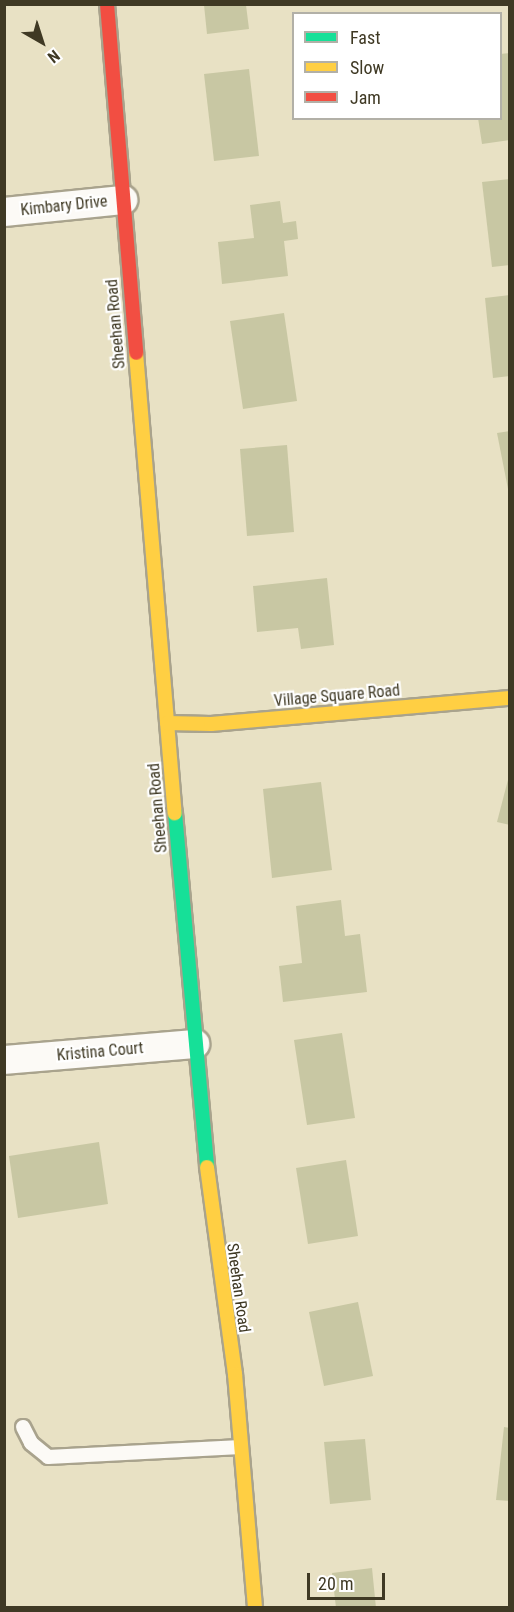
<!DOCTYPE html>
<style>
body{margin:0}
#map{position:relative;width:514px;height:1612px;overflow:hidden;background:#e8e1c4;font-family:"Roboto Condensed",sans-serif}
div>[style]{position:absolute}
[style*='--x']{left:calc(var(--x)*1px);top:calc(var(--y)*1px);width:calc(var(--w)*1px);rotate:calc(var(--a)*1deg)}
.building>*{inset:0;background:#c8c7a3}
.roads{filter:drop-shadow(2px 0 #a9a38d) drop-shadow(-2px 0 #a9a38d) drop-shadow(0 2px #a9a38d) drop-shadow(0 -2px #a9a38d)}
.lane>*{height:14px;margin:-7px;padding:0 7px;transform-origin:7px;border-radius:7px;background:#fcfaf6}
.street>*{height:28px;margin:-14px;padding:0 14px;transform-origin:14px;border-radius:14px;background:#fcfaf6}
.fast>*{height:14px;margin:-7px;padding:0 7px;transform-origin:7px;border-radius:7px;background:#16e098}
.slow>*{height:14px;margin:-7px;padding:0 7px;transform-origin:7px;border-radius:7px;background:#ffcf43}
.jam>*{height:14px;margin:-7px;padding:0 7px;transform-origin:7px;border-radius:7px;background:#f24e42}
span{translate:-50% -50%;white-space:nowrap;text-align:center;line-height:1.15;-webkit-text-stroke:4.5px #fff;paint-order:stroke}
.street-label{font-size:16px;color:#3f3924}
.frame{position:absolute;inset:0;border:6px solid #3f3924;pointer-events:none}
.legend{position:absolute;left:292px;top:12px;width:210px;height:108px;box-sizing:border-box;background:#fff;border:2px solid #b2b0a7;margin:0;padding:8px 10px;list-style:none;font-size:18px;color:#3f3924}
.legend li{display:flex;align-items:center;gap:12px;height:30px}
.legend b{width:30px;border:2px solid #b2b0a7}
.north{position:absolute;left:12px;top:12px;width:60px;height:60px;-webkit-text-stroke:4px #fff;paint-order:stroke;rotate:141deg;font-size:16px;font-weight:700;line-height:24px;text-align:center;color:#3f3924}
.north::after{content:'';display:block;margin:auto;width:21px;height:27px;background:#3f3924;clip-path:polygon(50% 0,100% 100%,50% 72%,0 100%)}
.scale{position:absolute;left:307px;top:1573px;width:78px;height:27px;box-sizing:border-box;border:3px solid #3f3924;border-top:0;padding-left:8px;font-size:18px;line-height:21px;white-space:nowrap;color:#3f3924;-webkit-text-stroke:4px #fff;paint-order:stroke}
</style>
<div id="map">
<div class="building">
<div style="clip-path:polygon(204px 5px,246px 5px,249px 29px,207px 34px)"></div>
<div style="clip-path:polygon(510px 53px,510px 140px,482px 144px,478px 118px,500px 118px,500px 54px)"></div>
<div style="clip-path:polygon(249px 69px,259px 156px,214px 161px,204px 74px)"></div>
<div style="clip-path:polygon(510px 179px,510px 265px,492px 267px,482px 182px)"></div>
<div style="clip-path:polygon(280px 201px,283px 223px,296px 221px,298px 239px,284px 241px,288px 276px,222px 284px,218px 242px,254px 238px,250px 205px)"></div>
<div style="clip-path:polygon(510px 295px,510px 376px,493px 378px,485px 298px)"></div>
<div style="clip-path:polygon(284px 313px,297px 401px,243px 409px,230px 321px)"></div>
<div style="clip-path:polygon(510px 431px,510px 489px,508px 489px,497px 433px)"></div>
<div style="clip-path:polygon(287px 445px,294px 532px,247px 536px,240px 449px)"></div>
<div style="clip-path:polygon(327px 578px,334px 645px,301px 649px,298px 628px,257px 632px,253px 586px)"></div>
<div style="clip-path:polygon(510px 772px,510px 825px,497px 822px)"></div>
<div style="clip-path:polygon(321px 782px,332px 870px,272px 878px,263px 789px)"></div>
<div style="clip-path:polygon(341px 900px,345px 936px,360px 934px,367px 992px,283px 1002px,279px 966px,302px 963px,296px 906px)"></div>
<div style="clip-path:polygon(342px 1033px,355px 1118px,307px 1125px,294px 1040px)"></div>
<div style="clip-path:polygon(99px 1142px,108px 1204px,18px 1218px,9px 1156px)"></div>
<div style="clip-path:polygon(346px 1160px,358px 1236px,308px 1244px,296px 1168px)"></div>
<div style="clip-path:polygon(358px 1302px,373px 1376px,324px 1386px,309px 1312px)"></div>
<div style="clip-path:polygon(504px 1427px,510px 1428px,510px 1501px,496px 1500px)"></div>
<div style="clip-path:polygon(365px 1439px,371px 1500px,330px 1504px,324px 1442px)"></div>
<div style="clip-path:polygon(372px 1568px,376px 1608px,336px 1608px,332px 1573px)"></div>
</div>
<div class="roads">
<div class="lane">
<div style="--x:23;--y:1427;--w:18;--a:63"></div>
<div style="--x:31;--y:1443;--w:22;--a:39"></div>
<div style="--x:48;--y:1457;--w:193;--a:-3"></div>
</div>
<div class="street">
<div style="--x:4;--y:212;--w:120;--a:-5.8"></div>
<div style="--x:4;--y:1060;--w:192;--a:-4.8"></div>
</div>
<div class="fast">
<div style="--x:175;--y:813;--w:355;--a:84.8"></div>
</div>
<div class="slow">
<div style="--x:136;--y:353;--w:462;--a:85.2"></div>
<div style="--x:167;--y:723;--w:44;--a:1.3"></div>
<div style="--x:211;--y:724;--w:300;--a:-5"></div>
<div style="--x:207;--y:1167;--w:209;--a:82.3"></div>
<div style="--x:235;--y:1374;--w:235;--a:85.1"></div>
</div>
<div class="jam">
<div style="--x:107;--y:4;--w:350;--a:85.2"></div>
</div>
</div>
<div class="street-label">
<span style="left:64px;top:206px;rotate:-6deg">Kimbary Drive</span>
<span style="left:116px;top:324px;rotate:-95deg">Sheehan Road</span>
<span style="left:337px;top:696px;rotate:-5deg">Village Square Road</span>
<span style="left:158px;top:808px;rotate:-95deg">Sheehan Road</span>
<span style="left:100px;top:1052px;rotate:-5deg">Kristina Court</span>
<span style="left:238px;top:1288px;rotate:82deg">Sheehan Road</span>
</div>
<div class="frame"></div>
<ul class="legend">
<li><b style="height:8px;background:#16e098"></b>Fast</li>
<li><b style="height:8px;background:#ffcf43"></b>Slow</li>
<li><b style="height:8px;background:#f24e42"></b>Jam</li>
</ul>
<div class="north">N</div>
<div class="scale">20 m</div>
</div>
